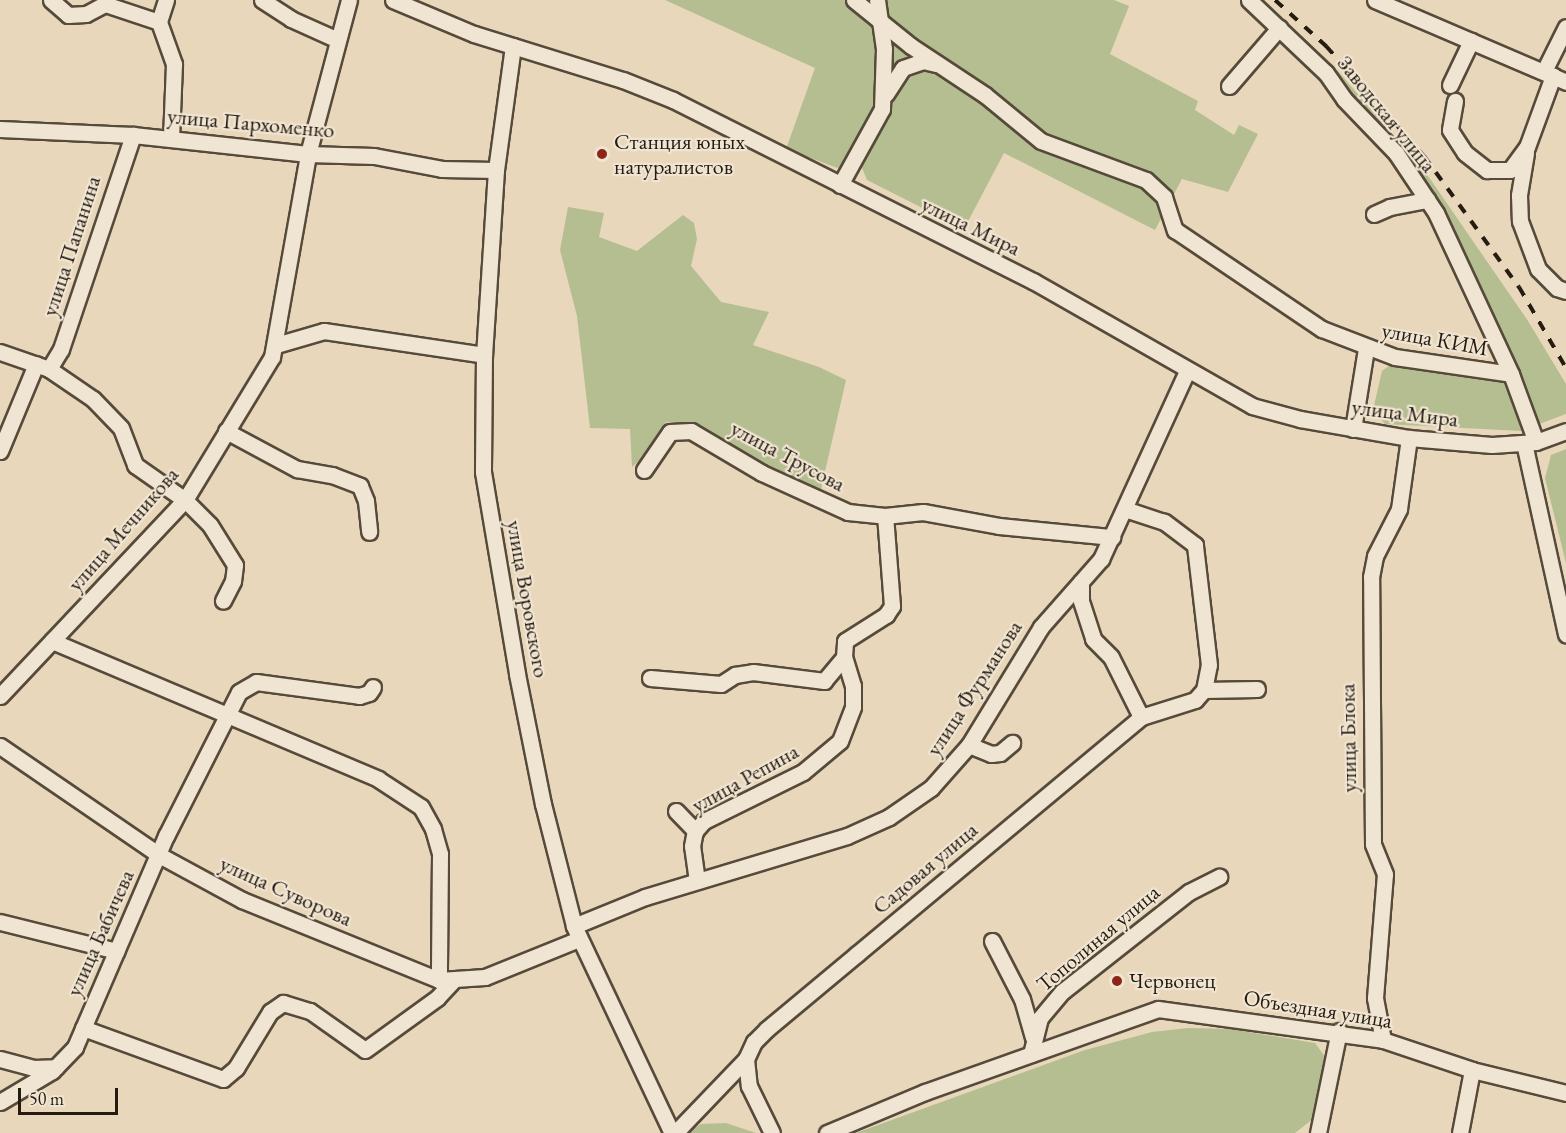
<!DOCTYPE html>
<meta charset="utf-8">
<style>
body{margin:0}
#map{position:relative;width:1566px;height:1133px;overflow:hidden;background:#e8d7ba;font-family:"EB Garamond",serif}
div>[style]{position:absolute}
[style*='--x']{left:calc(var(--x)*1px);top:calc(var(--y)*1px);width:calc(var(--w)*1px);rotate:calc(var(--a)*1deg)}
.green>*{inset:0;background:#b4be91}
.roads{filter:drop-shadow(2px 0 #564a3a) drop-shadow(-2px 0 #564a3a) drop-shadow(0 2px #564a3a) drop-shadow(0 -2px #564a3a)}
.minor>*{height:15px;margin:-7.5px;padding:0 7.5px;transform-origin:7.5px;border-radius:7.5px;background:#f0e5d2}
.rail>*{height:4px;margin-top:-2px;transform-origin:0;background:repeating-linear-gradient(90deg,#251b10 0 10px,transparent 0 20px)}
.dots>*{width:16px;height:16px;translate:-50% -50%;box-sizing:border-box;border:3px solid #f0e5d2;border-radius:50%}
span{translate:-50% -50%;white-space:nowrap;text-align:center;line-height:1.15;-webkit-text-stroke:4.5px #f0e5d2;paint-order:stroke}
.street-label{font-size:22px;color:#251b10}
.poi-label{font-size:22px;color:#251b10}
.left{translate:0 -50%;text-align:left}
.scale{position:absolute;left:18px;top:1088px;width:100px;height:27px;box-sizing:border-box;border:3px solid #251b10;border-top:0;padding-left:8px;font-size:18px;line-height:21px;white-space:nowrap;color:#251b10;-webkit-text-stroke:4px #f0e5d2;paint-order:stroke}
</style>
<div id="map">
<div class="green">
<div style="clip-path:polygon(665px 0,1114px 0,1129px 6px,1110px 54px,1198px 101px,1195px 110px,1234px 135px,1239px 125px,1258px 134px,1228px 192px,1182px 179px,1155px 230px,1004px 153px,964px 229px,867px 180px,860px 163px,843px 170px,786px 149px,815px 68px)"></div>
<div style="clip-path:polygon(1337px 70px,1426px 173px,1528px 321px,1566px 384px,1566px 414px,1539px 424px,1454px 245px,1335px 78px)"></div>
<div style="clip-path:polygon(568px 207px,604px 213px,599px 237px,637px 251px,683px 215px,694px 223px,697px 239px,691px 266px,721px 302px,769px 312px,753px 345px,819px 367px,846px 380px,821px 489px,787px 478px,705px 429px,666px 422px,650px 450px,632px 467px,630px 429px,590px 428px,577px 316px,560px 250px)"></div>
<div style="clip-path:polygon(1390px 365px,1506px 379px,1522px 431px,1385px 424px,1373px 410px,1382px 371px)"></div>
<div style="clip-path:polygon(1566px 449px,1566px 563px,1545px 478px,1551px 455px)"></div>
<div style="clip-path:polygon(1188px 1028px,1230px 1029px,1315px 1043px,1328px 1061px,1314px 1118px,1295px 1133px,856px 1133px,1085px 1050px,1152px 1032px)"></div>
<div style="clip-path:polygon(726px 1123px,756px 1133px,688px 1133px,701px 1124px)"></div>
</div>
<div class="roads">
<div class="minor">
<div style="--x:51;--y:0;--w:23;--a:41"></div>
<div style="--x:68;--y:15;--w:18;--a:-3"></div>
<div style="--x:86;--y:14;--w:21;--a:-28"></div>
<div style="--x:105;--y:4;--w:57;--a:18.4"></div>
<div style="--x:166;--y:0;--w:23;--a:108"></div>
<div style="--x:159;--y:22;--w:45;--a:70.3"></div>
<div style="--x:174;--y:64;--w:75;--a:92.3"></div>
<div style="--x:262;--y:0;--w:35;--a:33"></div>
<div style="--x:291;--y:19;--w:51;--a:24.1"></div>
<div style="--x:393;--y:0;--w:88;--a:22.8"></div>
<div style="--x:474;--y:34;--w:156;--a:17.2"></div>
<div style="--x:623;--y:80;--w:54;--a:21.8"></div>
<div style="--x:673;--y:100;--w:403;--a:26.7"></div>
<div style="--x:1033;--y:281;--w:252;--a:29.7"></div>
<div style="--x:1252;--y:406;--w:50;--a:15.2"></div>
<div style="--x:1300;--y:419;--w:111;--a:9.9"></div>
<div style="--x:1409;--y:438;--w:83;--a:4.8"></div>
<div style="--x:1492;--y:445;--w:44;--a:-3.9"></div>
<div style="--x:1536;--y:442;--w:32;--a:-20"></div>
<div style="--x:854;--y:0;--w:73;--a:38.9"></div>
<div style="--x:911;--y:46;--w:89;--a:33.5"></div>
<div style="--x:985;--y:95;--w:72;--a:39.4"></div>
<div style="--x:1041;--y:141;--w:112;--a:20.4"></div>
<div style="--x:1146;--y:180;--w:25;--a:43"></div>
<div style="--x:1164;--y:197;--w:35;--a:72"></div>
<div style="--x:1175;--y:230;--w:177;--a:34"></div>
<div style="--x:1322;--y:329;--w:78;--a:21"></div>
<div style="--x:1395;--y:357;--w:117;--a:8.3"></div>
<div style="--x:1511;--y:374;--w:72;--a:69.8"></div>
<div style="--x:1249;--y:0;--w:106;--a:43.5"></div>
<div style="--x:1326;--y:73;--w:32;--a:55"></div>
<div style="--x:1344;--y:99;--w:75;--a:46.1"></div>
<div style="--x:1396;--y:153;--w:72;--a:56.3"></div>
<div style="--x:1436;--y:213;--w:178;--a:65"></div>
<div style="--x:1375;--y:0;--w:208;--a:23.2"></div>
<div style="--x:513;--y:46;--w:125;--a:97.8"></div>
<div style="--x:496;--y:170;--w:185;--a:93.7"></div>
<div style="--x:484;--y:355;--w:117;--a:90.5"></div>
<div style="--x:483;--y:472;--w:205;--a:80.4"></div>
<div style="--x:517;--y:674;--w:133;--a:78.7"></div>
<div style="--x:543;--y:804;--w:126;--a:75.7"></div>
<div style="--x:574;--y:926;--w:229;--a:64.7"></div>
<div style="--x:1544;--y:71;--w:49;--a:-63.4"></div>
<div style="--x:1450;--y:85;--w:49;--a:-64.5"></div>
<div style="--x:1229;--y:86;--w:77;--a:-49.2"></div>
<div style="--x:886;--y:94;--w:31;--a:-57"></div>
<div style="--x:903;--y:68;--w:21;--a:-19"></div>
<div style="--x:923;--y:61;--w:13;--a:13"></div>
<div style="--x:1455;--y:101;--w:29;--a:100"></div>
<div style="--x:1450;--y:130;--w:27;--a:57"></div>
<div style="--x:1465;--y:153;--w:28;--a:38"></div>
<div style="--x:1487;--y:170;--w:23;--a:0"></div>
<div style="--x:1510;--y:170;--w:29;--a:-54"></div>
<div style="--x:1527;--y:147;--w:76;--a:-69.9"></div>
<div style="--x:0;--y:129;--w:133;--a:2.6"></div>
<div style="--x:133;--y:135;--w:176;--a:6.2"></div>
<div style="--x:308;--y:154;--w:66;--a:1.7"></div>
<div style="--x:374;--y:156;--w:69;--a:10.8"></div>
<div style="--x:442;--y:169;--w:54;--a:1.1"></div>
<div style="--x:1526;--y:153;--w:43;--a:99.5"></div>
<div style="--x:1519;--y:195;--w:26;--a:88"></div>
<div style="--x:1520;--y:221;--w:51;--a:69.4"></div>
<div style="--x:1538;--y:269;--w:27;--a:45"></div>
<div style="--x:1557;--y:288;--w:9;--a:18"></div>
<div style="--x:840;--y:185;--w:87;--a:-61.1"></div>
<div style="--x:882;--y:109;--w:60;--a:-88.1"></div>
<div style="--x:884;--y:49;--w:49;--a:-98.1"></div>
<div style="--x:1374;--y:214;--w:17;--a:-24"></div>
<div style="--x:1390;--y:207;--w:38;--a:-11"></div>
<div style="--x:276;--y:345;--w:50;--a:-16.3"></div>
<div style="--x:324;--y:331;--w:162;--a:8.5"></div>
<div style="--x:0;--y:352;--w:52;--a:19.1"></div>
<div style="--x:49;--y:369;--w:53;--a:34.3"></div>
<div style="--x:93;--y:399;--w:40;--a:46"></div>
<div style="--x:121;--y:428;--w:40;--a:69"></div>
<div style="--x:135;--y:465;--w:61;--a:35"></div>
<div style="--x:185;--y:500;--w:35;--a:45"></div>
<div style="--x:210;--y:525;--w:47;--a:58"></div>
<div style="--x:235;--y:565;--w:16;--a:97"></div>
<div style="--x:233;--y:581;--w:22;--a:117"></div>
<div style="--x:49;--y:369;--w:23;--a:-59"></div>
<div style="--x:61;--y:349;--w:226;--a:-71.4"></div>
<div style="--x:1353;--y:429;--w:81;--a:-80.8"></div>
<div style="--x:226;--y:431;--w:81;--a:28.2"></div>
<div style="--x:297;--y:469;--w:36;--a:10"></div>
<div style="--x:332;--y:475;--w:30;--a:21"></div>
<div style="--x:360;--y:486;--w:16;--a:68"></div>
<div style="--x:366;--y:501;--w:31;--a:84"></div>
<div style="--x:1524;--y:443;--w:196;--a:77.6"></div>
<div style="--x:0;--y:451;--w:94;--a:-67.5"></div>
<div style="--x:644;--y:470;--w:46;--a:-55.6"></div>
<div style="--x:670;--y:432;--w:21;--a:-3"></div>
<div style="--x:691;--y:431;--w:82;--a:30.6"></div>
<div style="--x:762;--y:473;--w:94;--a:24.4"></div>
<div style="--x:848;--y:512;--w:37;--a:6"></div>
<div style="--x:885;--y:516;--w:38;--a:-6"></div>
<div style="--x:923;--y:512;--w:77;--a:10.4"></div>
<div style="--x:999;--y:526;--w:114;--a:5.6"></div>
<div style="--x:1081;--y:582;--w:19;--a:90"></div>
<div style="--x:1081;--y:601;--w:40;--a:72"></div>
<div style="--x:1093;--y:639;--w:25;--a:45"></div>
<div style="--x:1111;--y:657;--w:67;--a:63.4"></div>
<div style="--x:52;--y:641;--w:354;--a:22.9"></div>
<div style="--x:378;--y:779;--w:51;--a:33.1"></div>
<div style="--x:421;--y:807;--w:25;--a:61"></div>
<div style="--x:433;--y:829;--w:26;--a:74"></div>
<div style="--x:440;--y:854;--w:126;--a:90.5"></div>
<div style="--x:650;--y:678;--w:71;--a:4.8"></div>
<div style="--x:721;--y:684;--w:17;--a:-33"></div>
<div style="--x:735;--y:675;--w:18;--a:-9"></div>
<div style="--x:753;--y:672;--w:72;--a:7.2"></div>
<div style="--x:824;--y:681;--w:31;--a:-50"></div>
<div style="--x:1204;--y:690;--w:53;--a:-1.1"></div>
<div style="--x:0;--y:696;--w:270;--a:-46.7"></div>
<div style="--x:185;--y:500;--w:167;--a:-58.7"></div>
<div style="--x:272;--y:357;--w:206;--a:-79.9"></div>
<div style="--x:308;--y:154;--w:159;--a:-75.1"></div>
<div style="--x:969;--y:745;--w:24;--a:22"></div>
<div style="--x:991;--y:754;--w:9;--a:-6"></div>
<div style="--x:1000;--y:753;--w:16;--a:-40"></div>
<div style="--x:0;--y:746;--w:193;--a:34.4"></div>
<div style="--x:159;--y:855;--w:94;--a:28.5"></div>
<div style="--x:242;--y:900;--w:213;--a:22.1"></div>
<div style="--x:439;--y:980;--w:46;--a:-3.7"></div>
<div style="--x:485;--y:977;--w:101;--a:-22"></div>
<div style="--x:676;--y:811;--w:28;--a:46"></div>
<div style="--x:697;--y:881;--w:35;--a:-98"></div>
<div style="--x:692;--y:846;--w:15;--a:-79"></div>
<div style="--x:695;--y:831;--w:13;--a:-48"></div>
<div style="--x:704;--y:821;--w:110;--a:-26.3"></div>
<div style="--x:803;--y:772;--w:48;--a:-40"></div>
<div style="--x:840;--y:741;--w:36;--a:-69"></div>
<div style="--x:853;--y:707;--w:21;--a:-90"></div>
<div style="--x:853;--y:686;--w:30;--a:-107"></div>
<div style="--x:844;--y:657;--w:16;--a:-86"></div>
<div style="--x:845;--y:641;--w:49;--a:-32.4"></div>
<div style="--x:886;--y:615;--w:11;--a:-56"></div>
<div style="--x:892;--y:606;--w:90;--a:-94.4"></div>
<div style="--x:0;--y:922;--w:120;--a:14"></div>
<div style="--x:574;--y:926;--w:77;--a:-22.2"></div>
<div style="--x:645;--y:897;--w:211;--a:-16.8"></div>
<div style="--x:847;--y:836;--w:46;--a:-24.3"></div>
<div style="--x:889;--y:817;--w:51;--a:-34.6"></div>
<div style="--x:931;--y:788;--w:57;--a:-48.5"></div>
<div style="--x:969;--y:745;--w:138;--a:-58.6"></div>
<div style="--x:1041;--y:627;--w:91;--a:-48.6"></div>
<div style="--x:1101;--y:559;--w:207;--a:-65.4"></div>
<div style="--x:992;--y:941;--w:65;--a:62.7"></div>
<div style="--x:1022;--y:999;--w:40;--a:74"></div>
<div style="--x:83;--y:1028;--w:149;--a:20"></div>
<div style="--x:223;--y:1079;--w:17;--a:-40"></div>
<div style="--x:236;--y:1068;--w:66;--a:-58.7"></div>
<div style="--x:270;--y:1012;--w:16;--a:-35"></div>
<div style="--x:283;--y:1003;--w:28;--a:17"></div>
<div style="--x:310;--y:1011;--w:67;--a:35.3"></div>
<div style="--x:365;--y:1050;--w:89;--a:-35.8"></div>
<div style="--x:437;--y:998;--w:23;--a:-47"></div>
<div style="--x:1383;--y:1040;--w:43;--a:-100.8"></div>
<div style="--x:1375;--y:998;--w:124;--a:-85.4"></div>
<div style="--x:1385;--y:874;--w:32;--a:-112"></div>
<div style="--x:1373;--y:844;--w:267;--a:-90.4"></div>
<div style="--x:1371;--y:577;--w:21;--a:-79"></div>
<div style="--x:1375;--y:556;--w:53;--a:-62.9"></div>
<div style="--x:1399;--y:509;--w:72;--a:-82"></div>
<div style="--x:1031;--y:1054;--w:37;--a:-76"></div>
<div style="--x:1040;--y:1018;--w:35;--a:-50"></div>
<div style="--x:1063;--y:991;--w:160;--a:-38.2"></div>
<div style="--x:1189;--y:892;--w:34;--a:-27"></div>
<div style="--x:0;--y:1059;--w:34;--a:15"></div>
<div style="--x:33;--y:1068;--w:23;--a:-2"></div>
<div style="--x:746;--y:1059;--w:27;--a:84"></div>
<div style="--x:749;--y:1086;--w:52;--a:63.9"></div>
<div style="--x:0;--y:1102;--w:61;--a:-30.8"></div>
<div style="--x:52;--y:1071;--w:33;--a:-46"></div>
<div style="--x:75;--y:1047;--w:230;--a:-66.7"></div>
<div style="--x:166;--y:836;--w:161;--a:-63.1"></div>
<div style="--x:239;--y:692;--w:20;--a:-30"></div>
<div style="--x:256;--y:682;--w:104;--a:7.7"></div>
<div style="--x:359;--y:696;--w:10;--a:-17"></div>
<div style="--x:369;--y:693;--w:7;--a:-56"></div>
<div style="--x:675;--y:1133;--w:103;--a:-46.2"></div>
<div style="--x:746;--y:1059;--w:19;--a:-65"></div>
<div style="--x:754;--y:1042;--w:18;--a:-45"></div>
<div style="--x:767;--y:1029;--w:117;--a:-39.8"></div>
<div style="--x:857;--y:954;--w:370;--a:-39.8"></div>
<div style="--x:1141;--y:717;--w:57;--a:-17.5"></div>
<div style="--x:1195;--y:700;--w:13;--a:-48"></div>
<div style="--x:1204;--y:690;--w:25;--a:-79"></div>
<div style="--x:1209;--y:665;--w:121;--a:-96.7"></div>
<div style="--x:1195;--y:545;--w:39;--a:-143"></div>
<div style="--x:1164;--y:522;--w:41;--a:-161.6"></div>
<div style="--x:827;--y:1133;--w:106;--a:-22.7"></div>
<div style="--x:925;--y:1092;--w:247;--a:-19.6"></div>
<div style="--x:1158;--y:1009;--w:227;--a:7.8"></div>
<div style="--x:1383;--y:1040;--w:94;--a:18.6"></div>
<div style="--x:1472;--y:1070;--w:97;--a:13.7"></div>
<div style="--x:1318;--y:1133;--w:104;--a:-78.4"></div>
<div style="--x:1460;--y:1133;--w:64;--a:-79.2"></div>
</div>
</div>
<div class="rail">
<div style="--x:1275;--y:0;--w:69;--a:42"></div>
<div style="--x:1326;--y:46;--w:147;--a:48.3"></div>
<div style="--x:1424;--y:156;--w:162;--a:54.1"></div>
<div style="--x:1519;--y:287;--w:94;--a:59.9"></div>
</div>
<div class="dots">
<div style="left:602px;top:154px;background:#8f2418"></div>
<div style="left:1117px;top:981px;background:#8f2418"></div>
</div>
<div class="street-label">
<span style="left:1387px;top:114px;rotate:51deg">Заводская улица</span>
<span style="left:251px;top:123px;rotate:5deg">улица Пархоменко</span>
<span style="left:971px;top:226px;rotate:26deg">улица Мира</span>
<span style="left:71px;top:246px;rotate:-72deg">улица Папанина</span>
<span style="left:1435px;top:339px;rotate:10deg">улица КИМ</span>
<span style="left:1405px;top:413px;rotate:7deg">улица Мира</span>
<span style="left:788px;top:456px;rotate:28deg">улица Трусова</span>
<span style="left:123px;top:529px;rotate:-49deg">улица Мечникова</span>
<span style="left:528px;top:599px;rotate:80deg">улица Воровского</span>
<span style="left:974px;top:688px;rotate:-57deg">улица Фурманова</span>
<span style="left:1348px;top:738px;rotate:-91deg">улица Блока</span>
<span style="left:745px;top:778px;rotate:-29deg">улица Репина</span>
<span style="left:925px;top:868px;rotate:-40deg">Садовая улица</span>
<span style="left:286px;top:891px;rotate:24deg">улица Суворова</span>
<span style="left:100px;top:933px;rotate:-66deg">улица Бабичева</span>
<span style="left:1098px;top:938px;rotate:-40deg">Тополиная улица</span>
<span style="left:1318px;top:1009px;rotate:9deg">Объездная улица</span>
</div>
<div class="poi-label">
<span class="left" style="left:614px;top:154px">Станция юных<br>натуралистов</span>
<span class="left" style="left:1129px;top:981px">Червонец</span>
</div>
<div class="scale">50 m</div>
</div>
